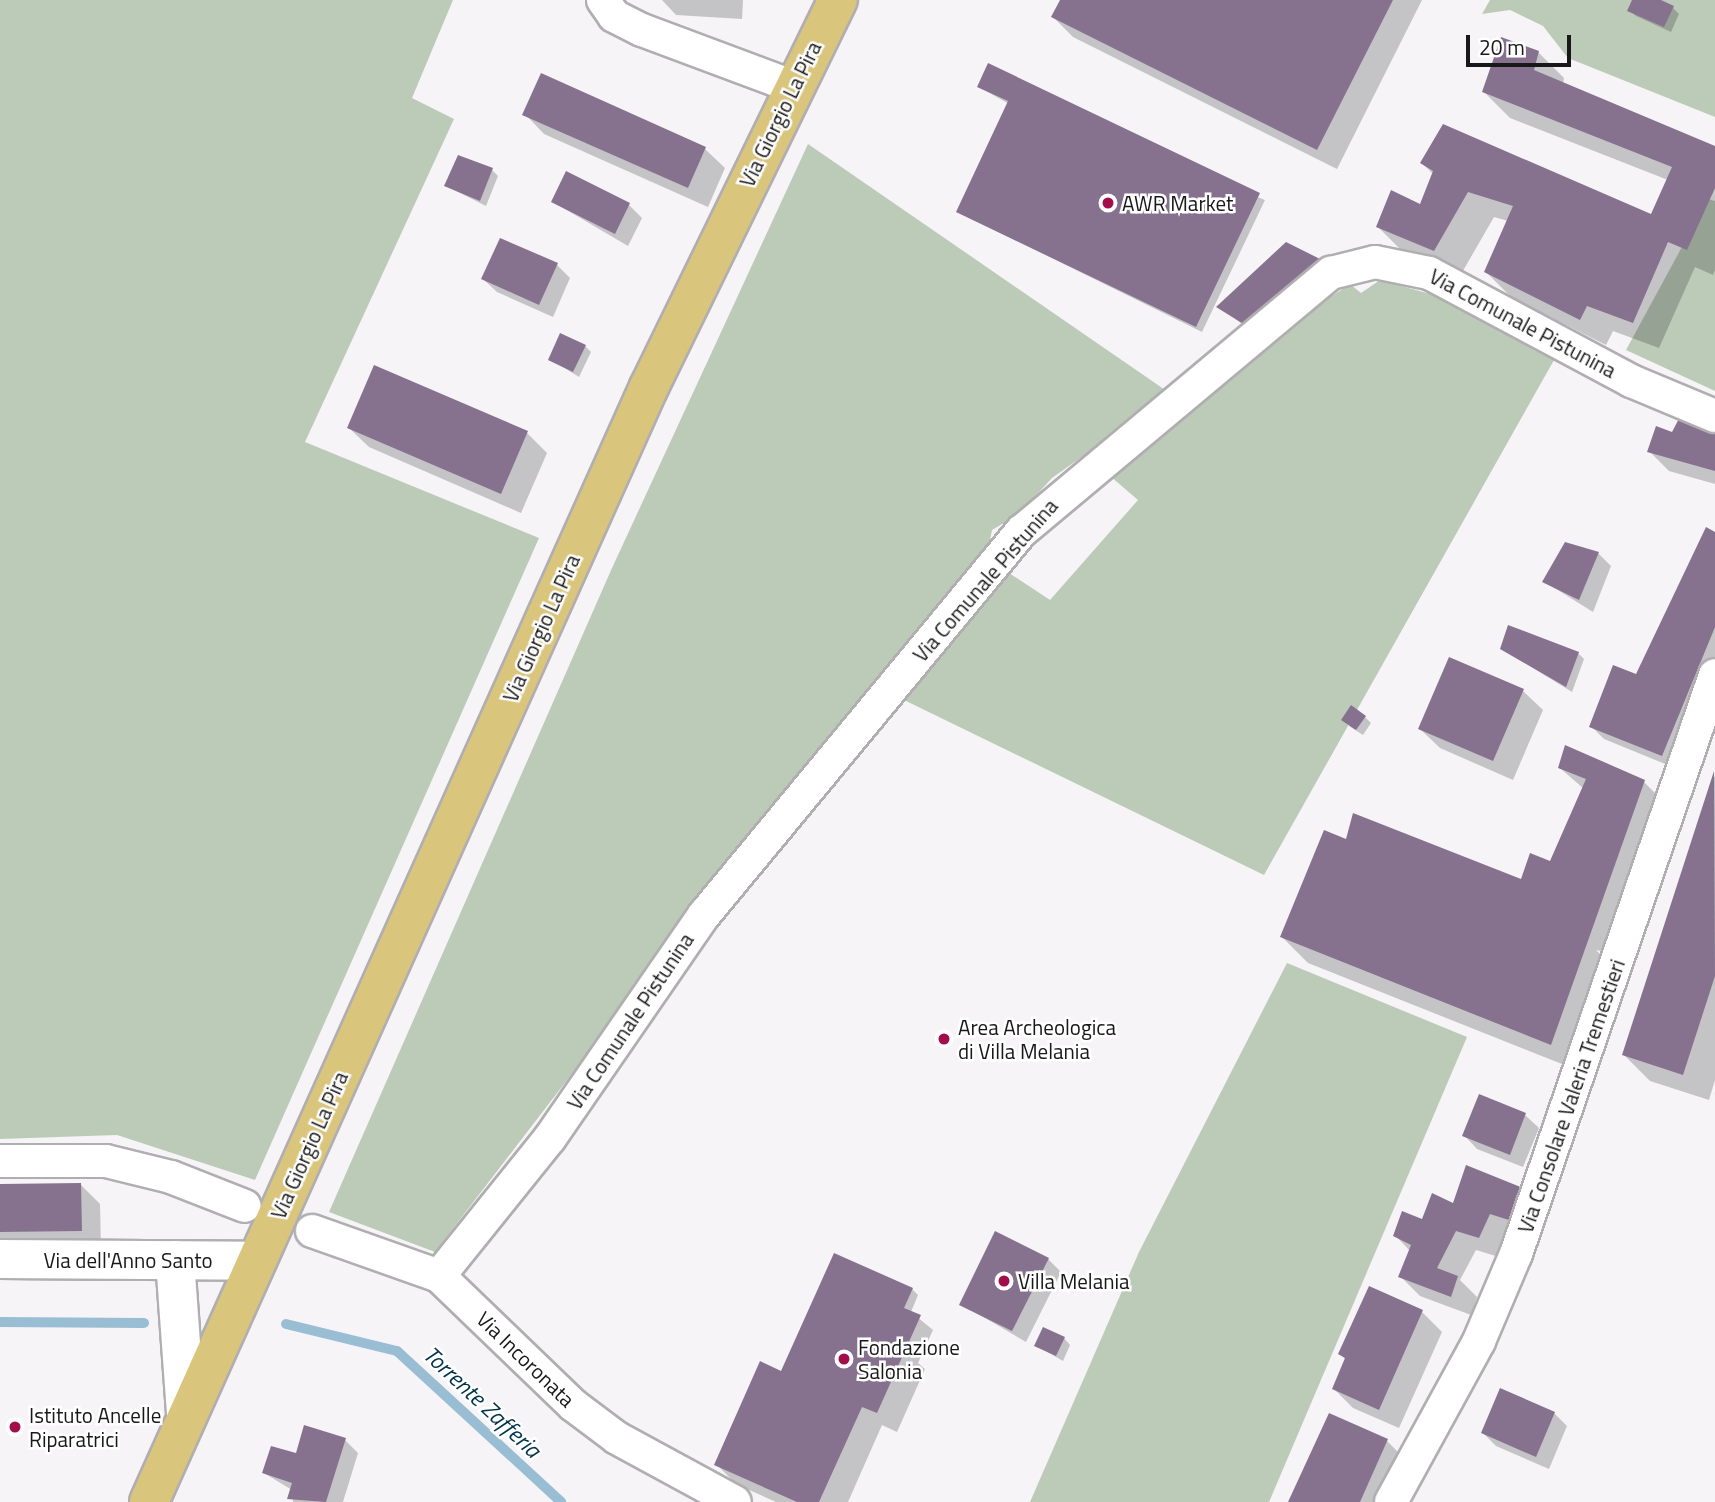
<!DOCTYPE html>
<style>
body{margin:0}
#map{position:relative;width:1715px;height:1502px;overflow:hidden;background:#f6f4f7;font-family:"Titillium Web",sans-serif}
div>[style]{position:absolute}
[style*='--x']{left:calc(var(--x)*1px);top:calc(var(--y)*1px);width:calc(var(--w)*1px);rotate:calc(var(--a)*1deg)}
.green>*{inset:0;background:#bccbb8}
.shadow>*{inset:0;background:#0003}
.stream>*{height:10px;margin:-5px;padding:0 5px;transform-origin:5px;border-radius:5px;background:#99bed3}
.building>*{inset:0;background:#86728f}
.roads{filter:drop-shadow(2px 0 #b0aeb1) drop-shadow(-2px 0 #b0aeb1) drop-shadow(0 2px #b0aeb1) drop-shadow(0 -2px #b0aeb1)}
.minor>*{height:32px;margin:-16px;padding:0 16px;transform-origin:16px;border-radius:16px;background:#fff}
.tertiary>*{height:38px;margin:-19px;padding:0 19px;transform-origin:19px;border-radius:19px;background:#fff}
.primary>*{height:38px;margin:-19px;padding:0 19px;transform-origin:19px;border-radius:19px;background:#dac57d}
.dots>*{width:19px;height:19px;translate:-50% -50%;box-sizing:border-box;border:4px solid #fff;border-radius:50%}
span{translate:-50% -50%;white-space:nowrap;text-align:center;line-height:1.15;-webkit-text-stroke:5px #fff;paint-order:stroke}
.street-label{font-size:21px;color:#181819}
.poi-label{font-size:21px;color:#181819}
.left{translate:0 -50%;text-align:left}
.water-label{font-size:23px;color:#003349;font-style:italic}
.scale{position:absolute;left:1466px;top:35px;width:105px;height:32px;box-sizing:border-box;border:4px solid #181819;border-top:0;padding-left:9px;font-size:21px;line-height:24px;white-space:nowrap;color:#181819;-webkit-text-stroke:5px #fff;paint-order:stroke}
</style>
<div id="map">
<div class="green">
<div style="clip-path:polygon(0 0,453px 0,412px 98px,454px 119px,305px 442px,539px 538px,255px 1180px,117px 1135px,0 1139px)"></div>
<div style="clip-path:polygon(1490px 0,1715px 0,1715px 117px,1568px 58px,1543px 26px,1510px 10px,1482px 14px)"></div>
<div style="clip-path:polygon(808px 144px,1171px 394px,1052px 478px,1019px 514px,992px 530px,989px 545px,782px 800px,435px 1252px,329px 1212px,612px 568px)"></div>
<div style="clip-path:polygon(1708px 199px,1715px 201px,1715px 391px,1626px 350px)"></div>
<div style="clip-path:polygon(1380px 280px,1477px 307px,1558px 353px,1264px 875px,902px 699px,1009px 573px,1050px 600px,1138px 500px,1110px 476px,1260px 344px,1350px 284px,1361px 293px)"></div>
<div style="clip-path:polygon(1287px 963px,1467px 1037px,1269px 1502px,1030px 1502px,1139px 1252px)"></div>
</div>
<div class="shadow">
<div style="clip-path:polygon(662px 0,743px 0,742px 19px,676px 15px)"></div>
<div style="clip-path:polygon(1061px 0,1422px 0,1337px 169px,1073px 37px,1053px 17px)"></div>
<div style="clip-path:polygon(1634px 0,1673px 8px,1679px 14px,1671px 32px,1636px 16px,1629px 10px)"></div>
<div style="clip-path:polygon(1538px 52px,1564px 78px,1563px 84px,1715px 148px,1715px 270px,1713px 275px,1695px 267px,1659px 348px,1613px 331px,1606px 345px,1512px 298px,1486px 272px,1508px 221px,1494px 217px,1460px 276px,1404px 253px,1378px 227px,1421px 207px,1434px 175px,1422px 163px,1651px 216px,1668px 180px,1510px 118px,1484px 92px)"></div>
<div style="clip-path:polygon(542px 75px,705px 149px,725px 168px,708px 207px,544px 134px,525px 114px)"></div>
<div style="clip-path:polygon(979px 87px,1265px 200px,1202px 332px,958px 212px,1009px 104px)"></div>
<div style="clip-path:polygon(492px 170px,498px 176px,486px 206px,446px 186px)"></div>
<div style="clip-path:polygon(553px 202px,629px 205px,642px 218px,628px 246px)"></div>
<div style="clip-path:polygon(1287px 245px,1264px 340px,1219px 307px)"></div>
<div style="clip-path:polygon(557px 265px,570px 278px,553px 317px,497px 292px,483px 279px)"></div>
<div style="clip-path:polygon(585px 346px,591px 352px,579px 377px,550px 359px)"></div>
<div style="clip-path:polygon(1715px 427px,1715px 484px,1669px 471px,1649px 451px,1672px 434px)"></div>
<div style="clip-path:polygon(349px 428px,527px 433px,547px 453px,521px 513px,369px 447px)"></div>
<div style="clip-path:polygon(1715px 534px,1715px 691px,1675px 768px,1604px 739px,1591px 726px,1644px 679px)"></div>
<div style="clip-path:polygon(1598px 553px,1611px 566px,1593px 612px,1545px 582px)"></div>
<div style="clip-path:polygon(1502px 649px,1578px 653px,1584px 659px,1572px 692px)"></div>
<div style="clip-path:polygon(1523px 691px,1543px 710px,1513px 780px,1440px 748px,1420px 729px)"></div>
<div style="clip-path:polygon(1365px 717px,1371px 723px,1363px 735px,1349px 726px)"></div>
<div style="clip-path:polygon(1560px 768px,1644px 782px,1664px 802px,1628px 902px,1620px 899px,1601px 951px,1596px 950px,1613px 967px,1577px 1070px,1308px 963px,1282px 937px,1347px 841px,1522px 882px,1551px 863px,1584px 789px)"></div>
<div style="clip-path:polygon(1715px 775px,1715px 1080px,1709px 1100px,1650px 1081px,1624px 1055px)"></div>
<div style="clip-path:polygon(1480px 1097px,1525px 1115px,1539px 1128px,1523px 1167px,1477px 1149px,1464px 1135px)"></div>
<div style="clip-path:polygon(80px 1184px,100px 1204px,101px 1250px,0 1252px,0 1186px)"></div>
<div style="clip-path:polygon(1522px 1189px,1499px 1257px,1476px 1250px,1460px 1280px,1477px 1297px,1471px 1315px,1420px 1296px,1400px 1276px,1410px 1251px,1395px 1235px,1454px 1205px)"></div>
<div style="clip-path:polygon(1048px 1259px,1061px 1272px,1026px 1342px,961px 1304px)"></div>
<div style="clip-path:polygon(1369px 1288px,1422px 1312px,1442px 1332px,1399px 1428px,1353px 1408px,1334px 1389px,1346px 1360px,1341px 1354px)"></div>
<div style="clip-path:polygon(912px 1289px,918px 1295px,911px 1312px,933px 1330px,918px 1363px,925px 1369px,897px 1432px,882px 1425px,848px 1502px,776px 1502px,736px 1484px,716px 1464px,782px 1373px)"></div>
<div style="clip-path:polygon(1064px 1338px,1070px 1345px,1063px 1361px,1037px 1346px)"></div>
<div style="clip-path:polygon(1554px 1413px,1567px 1426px,1549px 1469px,1496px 1446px,1483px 1433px)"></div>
<div style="clip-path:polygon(345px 1440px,358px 1453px,343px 1502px,293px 1502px,292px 1490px,264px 1473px)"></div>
<div style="clip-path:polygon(1387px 1441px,1407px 1461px,1388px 1502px,1290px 1502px)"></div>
</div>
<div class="stream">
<div style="--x:0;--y:1322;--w:144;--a:0.4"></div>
<div style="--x:286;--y:1324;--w:114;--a:13.7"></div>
<div style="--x:397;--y:1351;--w:223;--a:42.6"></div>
</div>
<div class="building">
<div style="clip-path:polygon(1060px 0,1393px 0,1317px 150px,1051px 17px)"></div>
<div style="clip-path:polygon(1632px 0,1661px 0,1674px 6px,1664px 27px,1627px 11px)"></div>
<div style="clip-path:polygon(1501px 37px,1539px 51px,1534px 70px,1715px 146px,1715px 188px,1687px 250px,1668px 242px,1633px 323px,1587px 306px,1580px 320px,1484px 272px,1513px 206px,1468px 192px,1434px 251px,1376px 227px,1391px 190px,1420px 204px,1433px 171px,1420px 163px,1443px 124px,1651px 214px,1672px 167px,1482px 92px)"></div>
<div style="clip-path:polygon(988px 63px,1260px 193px,1196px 327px,956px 212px,1008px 101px,977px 87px)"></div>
<div style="clip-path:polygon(541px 73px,706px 147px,688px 188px,522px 115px)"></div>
<div style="clip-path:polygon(458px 155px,493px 168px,480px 201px,444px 186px)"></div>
<div style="clip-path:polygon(566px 171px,630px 203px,615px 234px,551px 202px)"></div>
<div style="clip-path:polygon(500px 238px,558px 263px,539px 305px,481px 279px)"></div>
<div style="clip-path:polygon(1286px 242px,1326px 262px,1250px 328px,1216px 307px)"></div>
<div style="clip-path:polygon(560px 333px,586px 345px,573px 372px,548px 360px)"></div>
<div style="clip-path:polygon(374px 365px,528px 431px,501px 494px,347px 428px)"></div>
<div style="clip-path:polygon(1683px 411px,1715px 426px,1715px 471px,1647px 452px,1656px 426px,1672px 432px)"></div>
<div style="clip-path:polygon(1706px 527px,1715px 532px,1715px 627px,1662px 756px,1589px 727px,1613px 665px,1636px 674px)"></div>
<div style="clip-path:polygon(1565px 542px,1599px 552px,1579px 600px,1542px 582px)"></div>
<div style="clip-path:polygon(1508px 625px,1579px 652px,1566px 687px,1500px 649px)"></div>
<div style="clip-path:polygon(1449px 657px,1524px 689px,1493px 761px,1418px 729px)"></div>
<div style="clip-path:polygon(1351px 705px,1366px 716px,1356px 730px,1341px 720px)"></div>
<div style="clip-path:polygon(1565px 745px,1645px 780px,1551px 1045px,1280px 937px,1324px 830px,1346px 839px,1353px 813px,1521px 879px,1530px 853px,1550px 861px,1586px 779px,1558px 768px)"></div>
<div style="clip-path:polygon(1714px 771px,1715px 976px,1683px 1075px,1622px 1055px)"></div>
<div style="clip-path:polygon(1479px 1094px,1526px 1113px,1510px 1155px,1462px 1136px)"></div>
<div style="clip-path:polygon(1466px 1165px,1523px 1188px,1512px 1221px,1490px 1214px,1479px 1238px,1456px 1231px,1437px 1268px,1458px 1276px,1451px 1297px,1398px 1277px,1411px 1245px,1393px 1236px,1402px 1211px,1422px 1219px,1432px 1193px,1453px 1203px)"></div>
<div style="clip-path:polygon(81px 1183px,82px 1231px,0 1232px,0 1184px)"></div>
<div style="clip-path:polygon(995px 1231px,1049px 1258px,1012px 1331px,959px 1305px)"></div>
<div style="clip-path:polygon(834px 1253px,913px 1288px,904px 1308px,921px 1315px,877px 1413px,862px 1407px,819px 1502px,797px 1502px,714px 1465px,760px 1361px,781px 1371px)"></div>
<div style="clip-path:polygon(1369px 1286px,1423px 1310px,1379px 1410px,1332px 1389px,1345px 1358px,1338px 1354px)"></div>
<div style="clip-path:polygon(1043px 1327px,1065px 1337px,1056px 1356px,1034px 1346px)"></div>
<div style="clip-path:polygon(1500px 1388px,1555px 1412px,1536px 1457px,1481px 1433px)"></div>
<div style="clip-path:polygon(1329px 1413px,1388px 1439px,1360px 1502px,1288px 1502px)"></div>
<div style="clip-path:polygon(304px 1425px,346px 1438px,326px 1502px,287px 1499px,292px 1483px,262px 1473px,271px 1446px,296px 1453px)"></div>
</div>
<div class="roads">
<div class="minor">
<div style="--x:603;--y:0;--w:19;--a:55"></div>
<div style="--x:614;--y:16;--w:31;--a:27"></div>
<div style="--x:642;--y:30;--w:160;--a:20.5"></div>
<div style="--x:0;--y:1161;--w:106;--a:0"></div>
<div style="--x:106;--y:1161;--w:67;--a:13.8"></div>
<div style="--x:171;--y:1177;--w:79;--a:21.4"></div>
<div style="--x:312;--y:1231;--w:135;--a:19.5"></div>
<div style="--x:439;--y:1276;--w:186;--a:43.9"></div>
<div style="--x:573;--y:1405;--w:55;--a:36.9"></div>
<div style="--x:617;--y:1438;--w:134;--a:28.5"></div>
<div style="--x:439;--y:1276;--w:177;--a:-51.2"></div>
<div style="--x:550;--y:1138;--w:271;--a:-55.4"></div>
<div style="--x:704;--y:915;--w:499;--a:-50.4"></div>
<div style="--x:1022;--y:531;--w:403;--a:-39.9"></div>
<div style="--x:1331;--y:273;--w:45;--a:-14"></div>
<div style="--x:1375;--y:262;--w:55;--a:11.5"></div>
<div style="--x:1429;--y:273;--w:229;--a:28.1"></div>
<div style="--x:1631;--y:381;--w:91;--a:22.6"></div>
<div style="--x:1391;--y:1502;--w:183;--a:-61.3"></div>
<div style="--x:1479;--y:1341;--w:95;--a:-67"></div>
<div style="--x:1516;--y:1254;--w:612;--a:-71.03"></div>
</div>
<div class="tertiary">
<div style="--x:0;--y:1259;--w:256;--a:0.4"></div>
<div style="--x:175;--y:1260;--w:154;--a:85.9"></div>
</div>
<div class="primary">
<div style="--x:149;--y:1502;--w:1222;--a:-65.85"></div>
<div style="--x:649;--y:387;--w:431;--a:-64"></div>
</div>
</div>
<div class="dots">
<div style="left:1108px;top:203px;background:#a30d4c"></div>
<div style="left:944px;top:1039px;background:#a30d4c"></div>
<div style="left:1004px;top:1281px;background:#a30d4c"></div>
<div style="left:844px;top:1359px;background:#a30d4c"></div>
<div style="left:15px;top:1427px;background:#a30d4c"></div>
</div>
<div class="street-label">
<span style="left:780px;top:114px;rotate:-64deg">Via Giorgio La Pira</span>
<span style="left:1523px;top:323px;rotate:28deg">Via Comunale Pistunina</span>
<span style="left:985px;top:580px;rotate:-49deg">Via Comunale Pistunina</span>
<span style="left:541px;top:628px;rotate:-66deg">Via Giorgio La Pira</span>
<span style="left:630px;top:1021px;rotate:-56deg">Via Comunale Pistunina</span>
<span style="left:1571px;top:1096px;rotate:-71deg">Via Consolare Valeria Tremestieri</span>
<span style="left:309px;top:1145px;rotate:-66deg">Via Giorgio La Pira</span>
<span style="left:128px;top:1260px">Via dell'Anno Santo</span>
<span style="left:526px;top:1359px;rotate:44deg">Via Incoronata</span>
</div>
<div class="poi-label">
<span class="left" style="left:1122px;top:203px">AWR Market</span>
<span class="left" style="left:958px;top:1039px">Area Archeologica<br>di Villa Melania</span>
<span class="left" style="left:1018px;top:1281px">Villa Melania</span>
<span class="left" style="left:858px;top:1359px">Fondazione<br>Salonia</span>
<span class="left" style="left:29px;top:1427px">Istituto Ancelle<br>Riparatrici</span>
</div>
<div class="water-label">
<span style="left:482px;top:1402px;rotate:43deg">Torrente Zafferia</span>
</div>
<div class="scale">20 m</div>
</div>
